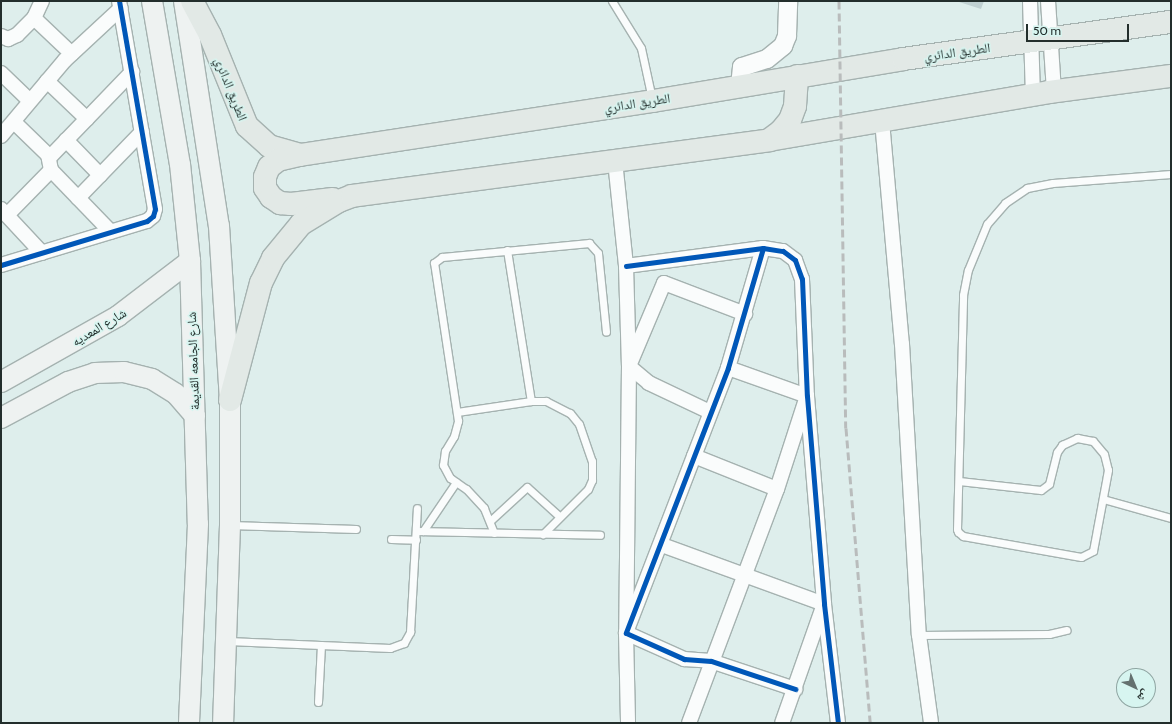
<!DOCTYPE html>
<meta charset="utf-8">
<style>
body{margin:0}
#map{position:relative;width:1172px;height:724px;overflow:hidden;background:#deeeec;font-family:Cabin,"Noto Naskh Arabic",sans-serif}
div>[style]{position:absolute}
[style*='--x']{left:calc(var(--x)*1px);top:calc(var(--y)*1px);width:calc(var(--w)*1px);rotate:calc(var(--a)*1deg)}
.building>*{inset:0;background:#c0d1d2}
.roads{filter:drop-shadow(1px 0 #a5b2b0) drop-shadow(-1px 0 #a5b2b0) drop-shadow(0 1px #a5b2b0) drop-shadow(0 -1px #a5b2b0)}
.service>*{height:7px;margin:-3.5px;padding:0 3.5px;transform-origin:3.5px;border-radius:3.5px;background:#fafcfc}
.minor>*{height:14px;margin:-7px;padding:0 7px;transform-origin:7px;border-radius:7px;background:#fafcfc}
.tertiary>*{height:18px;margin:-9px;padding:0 9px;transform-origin:9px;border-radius:9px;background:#fafcfc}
.secondary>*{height:20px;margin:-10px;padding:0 10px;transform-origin:10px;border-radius:10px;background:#eef2f1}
.primary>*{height:22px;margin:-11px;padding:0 11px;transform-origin:11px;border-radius:11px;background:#e2e9e6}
.rail>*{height:3px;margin-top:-1.5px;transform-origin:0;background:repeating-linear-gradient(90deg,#b9bcbc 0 8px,transparent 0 12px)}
.cycleway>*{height:5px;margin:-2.5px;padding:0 2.5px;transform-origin:2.5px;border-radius:2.5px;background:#0057b8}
span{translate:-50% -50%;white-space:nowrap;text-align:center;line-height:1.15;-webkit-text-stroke:3px #d7f5f0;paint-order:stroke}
.street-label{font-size:13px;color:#232e2c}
.frame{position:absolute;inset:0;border:2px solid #232e2c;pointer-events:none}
.north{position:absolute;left:1116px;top:668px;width:40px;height:40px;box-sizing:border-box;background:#d7f5f0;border:1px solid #8fa5a2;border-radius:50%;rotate:136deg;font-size:11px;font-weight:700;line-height:16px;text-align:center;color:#232e2c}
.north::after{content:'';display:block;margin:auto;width:14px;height:18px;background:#64716f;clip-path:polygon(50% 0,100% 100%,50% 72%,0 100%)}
.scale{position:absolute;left:1026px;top:24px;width:103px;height:18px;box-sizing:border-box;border:2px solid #232e2c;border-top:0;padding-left:5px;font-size:12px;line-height:14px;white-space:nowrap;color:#232e2c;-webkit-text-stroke:3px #d7f5f0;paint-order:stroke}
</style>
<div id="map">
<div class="building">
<div style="clip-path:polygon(956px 1px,984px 1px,981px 9px)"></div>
</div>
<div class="roads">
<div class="service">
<div style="--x:612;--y:1;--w:55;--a:58.3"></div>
<div style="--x:641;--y:48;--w:52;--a:77.8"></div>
<div style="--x:507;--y:250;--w:153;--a:81"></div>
<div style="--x:457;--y:412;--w:75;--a:-8.5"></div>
<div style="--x:531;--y:401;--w:15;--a:0"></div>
<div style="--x:546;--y:401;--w:27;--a:27"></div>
<div style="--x:570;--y:413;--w:14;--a:51"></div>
<div style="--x:579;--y:424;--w:39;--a:71"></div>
<div style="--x:592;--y:461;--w:19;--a:90"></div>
<div style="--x:592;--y:480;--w:10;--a:114"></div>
<div style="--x:588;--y:489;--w:64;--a:135"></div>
<div style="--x:959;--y:481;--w:82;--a:6.3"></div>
<div style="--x:1041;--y:490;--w:10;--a:-37"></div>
<div style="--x:1049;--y:484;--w:33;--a:-76"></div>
<div style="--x:1057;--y:452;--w:9;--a:-54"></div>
<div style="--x:1062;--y:445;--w:17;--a:-25"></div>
<div style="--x:1077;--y:438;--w:16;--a:11"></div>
<div style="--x:1093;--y:441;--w:17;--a:50"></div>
<div style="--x:1104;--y:454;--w:16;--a:76"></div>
<div style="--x:1108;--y:470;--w:82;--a:100.5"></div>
<div style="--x:1093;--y:551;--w:13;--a:153"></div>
<div style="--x:1081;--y:557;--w:120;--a:-169.9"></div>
<div style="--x:963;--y:536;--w:6;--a:-141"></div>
<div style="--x:958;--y:532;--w:3;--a:-108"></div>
<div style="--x:957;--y:529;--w:234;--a:-88.5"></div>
<div style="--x:963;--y:295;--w:25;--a:-79"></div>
<div style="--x:968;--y:270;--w:50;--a:-67.6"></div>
<div style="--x:987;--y:224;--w:28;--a:-49"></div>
<div style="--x:1005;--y:203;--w:27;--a:-34"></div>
<div style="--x:1027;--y:188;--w:26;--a:-11"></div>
<div style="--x:1053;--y:183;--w:118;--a:-4.4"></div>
<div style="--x:1103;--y:499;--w:71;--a:15.6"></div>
<div style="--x:490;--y:521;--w:50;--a:-42.6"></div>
<div style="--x:527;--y:487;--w:43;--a:42.2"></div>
<div style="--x:230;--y:525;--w:126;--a:1.8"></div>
<div style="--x:416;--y:531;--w:184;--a:1.2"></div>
<div style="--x:423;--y:531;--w:59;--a:-56"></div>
<div style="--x:494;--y:533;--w:27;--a:-112"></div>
<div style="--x:484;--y:508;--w:26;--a:-133"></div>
<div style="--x:466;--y:489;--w:19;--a:-145"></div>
<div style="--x:450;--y:478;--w:15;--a:-118"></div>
<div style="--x:443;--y:465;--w:14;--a:-82"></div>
<div style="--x:445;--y:451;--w:17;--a:-59"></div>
<div style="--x:454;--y:436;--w:16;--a:-75"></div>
<div style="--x:458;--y:421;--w:160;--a:-98.6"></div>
<div style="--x:434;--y:263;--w:10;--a:-37"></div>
<div style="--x:442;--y:257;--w:148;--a:-5.4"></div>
<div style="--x:589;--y:243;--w:13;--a:48"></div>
<div style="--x:598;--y:253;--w:79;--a:84.2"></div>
<div style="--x:391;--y:539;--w:25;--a:2"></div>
<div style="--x:919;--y:635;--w:130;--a:-0.4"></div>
<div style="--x:1049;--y:634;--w:18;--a:-13"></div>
<div style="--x:228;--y:641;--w:162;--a:2.5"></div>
<div style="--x:390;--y:648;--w:15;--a:-20"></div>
<div style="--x:404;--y:643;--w:13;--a:-61"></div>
<div style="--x:410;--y:632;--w:124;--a:-86.8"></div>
<div style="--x:318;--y:702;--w:57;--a:-87"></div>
</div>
<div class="minor">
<div style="--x:1030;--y:1;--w:94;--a:88.2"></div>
<div style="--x:1048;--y:1;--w:91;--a:86.2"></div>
<div style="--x:34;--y:18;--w:52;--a:43.5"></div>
<div style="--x:1;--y:36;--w:8;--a:23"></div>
<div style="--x:8;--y:39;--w:10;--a:-24"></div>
<div style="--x:17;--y:35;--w:24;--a:-45"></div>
<div style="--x:34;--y:18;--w:19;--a:-65"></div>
<div style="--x:1;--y:73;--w:39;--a:44"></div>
<div style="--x:47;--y:81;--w:55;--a:43.5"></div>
<div style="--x:882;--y:121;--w:224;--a:84.9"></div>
<div style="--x:902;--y:344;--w:291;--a:86.7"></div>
<div style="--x:919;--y:635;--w:89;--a:82.2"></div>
<div style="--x:1;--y:136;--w:99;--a:-49.9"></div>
<div style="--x:65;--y:60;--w:76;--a:-42.9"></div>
<div style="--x:66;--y:140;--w:49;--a:45.8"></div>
<div style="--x:49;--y:158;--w:120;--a:-46"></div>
<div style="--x:615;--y:161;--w:106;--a:84"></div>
<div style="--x:626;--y:266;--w:100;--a:88.3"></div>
<div style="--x:629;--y:366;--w:267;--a:90.6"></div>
<div style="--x:626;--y:633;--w:90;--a:88.7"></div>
<div style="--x:51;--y:170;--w:86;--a:45.9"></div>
<div style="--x:78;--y:198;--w:92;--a:-45.9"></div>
<div style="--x:1;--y:209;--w:60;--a:47"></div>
<div style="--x:7;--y:215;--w:63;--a:-45.6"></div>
<div style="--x:51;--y:170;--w:15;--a:-101"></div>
<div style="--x:48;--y:155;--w:47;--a:-135.9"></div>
<div style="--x:763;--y:248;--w:125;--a:106.3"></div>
<div style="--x:728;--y:368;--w:284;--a:111.1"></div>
<div style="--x:626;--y:633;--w:64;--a:24.1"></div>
<div style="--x:684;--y:659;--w:27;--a:4"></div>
<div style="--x:711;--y:661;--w:89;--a:18.4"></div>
<div style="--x:1;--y:265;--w:152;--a:-16.8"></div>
<div style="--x:147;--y:221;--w:8;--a:-40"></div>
<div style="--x:153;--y:216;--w:7;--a:-74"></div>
<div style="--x:155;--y:209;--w:211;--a:-99.8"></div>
<div style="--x:626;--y:266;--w:138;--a:-7.5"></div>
<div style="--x:763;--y:248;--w:20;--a:9"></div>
<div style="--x:783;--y:251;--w:15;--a:37"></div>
<div style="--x:795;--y:260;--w:20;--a:70"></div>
<div style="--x:802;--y:279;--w:117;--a:87.6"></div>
<div style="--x:807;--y:396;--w:209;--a:85.3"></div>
<div style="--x:824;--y:604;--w:120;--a:83.3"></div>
<div style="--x:710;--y:412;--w:68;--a:-154.6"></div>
<div style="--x:649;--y:383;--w:26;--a:-140"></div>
<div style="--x:629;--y:366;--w:90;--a:-67.1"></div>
<div style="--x:664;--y:283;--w:87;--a:20.9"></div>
<div style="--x:694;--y:456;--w:89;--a:21.7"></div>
<div style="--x:662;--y:545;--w:172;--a:20"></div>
<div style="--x:824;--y:604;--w:126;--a:109.4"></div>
<div style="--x:689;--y:723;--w:250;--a:-69.4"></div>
<div style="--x:777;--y:489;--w:98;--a:-72.1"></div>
<div style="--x:807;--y:396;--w:84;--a:-160.5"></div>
</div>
<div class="tertiary">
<div style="--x:740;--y:86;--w:19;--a:-84"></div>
<div style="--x:742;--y:67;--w:26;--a:-18"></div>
<div style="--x:767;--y:59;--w:21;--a:-39"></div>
<div style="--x:783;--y:46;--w:11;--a:-68"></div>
<div style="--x:787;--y:36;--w:35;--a:-88"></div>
</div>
<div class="secondary">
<div style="--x:152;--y:1;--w:165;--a:80.3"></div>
<div style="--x:180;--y:164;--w:98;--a:84.1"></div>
<div style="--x:190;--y:261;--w:263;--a:88.3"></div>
<div style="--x:198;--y:524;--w:199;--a:92.6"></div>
<div style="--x:184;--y:1;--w:228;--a:81.2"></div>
<div style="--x:219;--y:226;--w:174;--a:86.4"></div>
<div style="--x:230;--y:400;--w:125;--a:90"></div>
<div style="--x:230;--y:525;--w:198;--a:92"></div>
<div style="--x:1;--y:382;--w:134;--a:-29.4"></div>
<div style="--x:118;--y:316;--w:91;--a:-37.4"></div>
<div style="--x:1;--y:418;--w:76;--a:-28.2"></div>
<div style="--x:68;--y:382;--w:28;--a:-18"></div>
<div style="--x:95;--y:373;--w:29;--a:-2"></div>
<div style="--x:124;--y:372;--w:29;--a:14"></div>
<div style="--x:152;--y:379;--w:28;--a:32"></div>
<div style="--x:176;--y:394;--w:29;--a:49"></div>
</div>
<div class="primary">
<div style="--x:192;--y:1;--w:38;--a:62"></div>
<div style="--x:210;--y:35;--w:98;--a:67.9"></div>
<div style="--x:247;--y:126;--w:30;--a:42"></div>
<div style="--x:269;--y:146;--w:32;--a:16"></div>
<div style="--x:300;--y:155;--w:357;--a:-8.7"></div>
<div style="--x:653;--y:101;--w:254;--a:-9.5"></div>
<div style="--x:903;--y:59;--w:271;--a:-7.9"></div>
<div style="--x:769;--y:140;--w:15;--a:-37"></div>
<div style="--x:781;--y:131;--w:14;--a:-51"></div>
<div style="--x:790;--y:120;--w:15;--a:-70"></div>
<div style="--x:795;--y:106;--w:30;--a:-86"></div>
<div style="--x:299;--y:155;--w:22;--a:167"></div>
<div style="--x:278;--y:160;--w:11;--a:142"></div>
<div style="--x:269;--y:167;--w:11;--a:112"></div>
<div style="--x:265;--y:177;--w:11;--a:90"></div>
<div style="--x:265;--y:188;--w:11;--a:56"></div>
<div style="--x:271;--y:197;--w:11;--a:34"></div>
<div style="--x:280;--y:203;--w:11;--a:5"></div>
<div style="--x:291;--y:204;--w:42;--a:-6.8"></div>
<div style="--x:230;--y:400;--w:121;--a:-75.2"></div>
<div style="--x:261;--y:283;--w:28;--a:-64"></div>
<div style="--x:273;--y:258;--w:44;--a:-50.5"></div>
<div style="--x:301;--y:224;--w:44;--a:-31.2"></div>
<div style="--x:339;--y:201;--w:14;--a:-21"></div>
<div style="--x:352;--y:196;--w:421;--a:-7.6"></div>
<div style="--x:769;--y:140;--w:284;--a:-9.7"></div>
<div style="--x:1049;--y:92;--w:123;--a:-7.5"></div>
</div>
</div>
<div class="rail">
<div style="--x:839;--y:1;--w:427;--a:89.1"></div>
<div style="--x:846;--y:428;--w:296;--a:85.3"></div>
</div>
<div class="cycleway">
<div style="--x:763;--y:248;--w:125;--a:106.3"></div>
<div style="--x:728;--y:368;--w:284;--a:111.1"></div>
<div style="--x:626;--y:633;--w:64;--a:24.1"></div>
<div style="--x:684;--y:659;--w:27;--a:4"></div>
<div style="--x:711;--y:661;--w:89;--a:18.4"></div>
<div style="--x:1;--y:265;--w:152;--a:-16.8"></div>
<div style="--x:147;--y:221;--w:8;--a:-40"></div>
<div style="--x:153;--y:216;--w:7;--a:-74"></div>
<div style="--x:155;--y:209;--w:211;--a:-99.8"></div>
<div style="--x:626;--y:266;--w:138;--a:-7.5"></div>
<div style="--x:763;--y:248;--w:20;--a:9"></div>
<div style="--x:783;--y:251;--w:15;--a:37"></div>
<div style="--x:795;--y:260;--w:20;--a:70"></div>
<div style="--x:802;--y:279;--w:117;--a:87.6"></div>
<div style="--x:807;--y:396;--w:209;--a:85.3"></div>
<div style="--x:824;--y:604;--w:120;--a:83.3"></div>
</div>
<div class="street-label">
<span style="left:957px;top:52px;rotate:-8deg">الطريق الدائري</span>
<span style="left:231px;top:89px;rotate:68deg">الطريق الدائري</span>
<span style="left:637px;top:103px;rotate:-9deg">الطريق الدائري</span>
<span style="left:99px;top:327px;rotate:-31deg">شارع المعديه</span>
<span style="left:193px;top:361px;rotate:-92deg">شارع الجامعه القديمة</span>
</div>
<div class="frame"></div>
<div class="north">ش</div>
<div class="scale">50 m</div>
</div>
